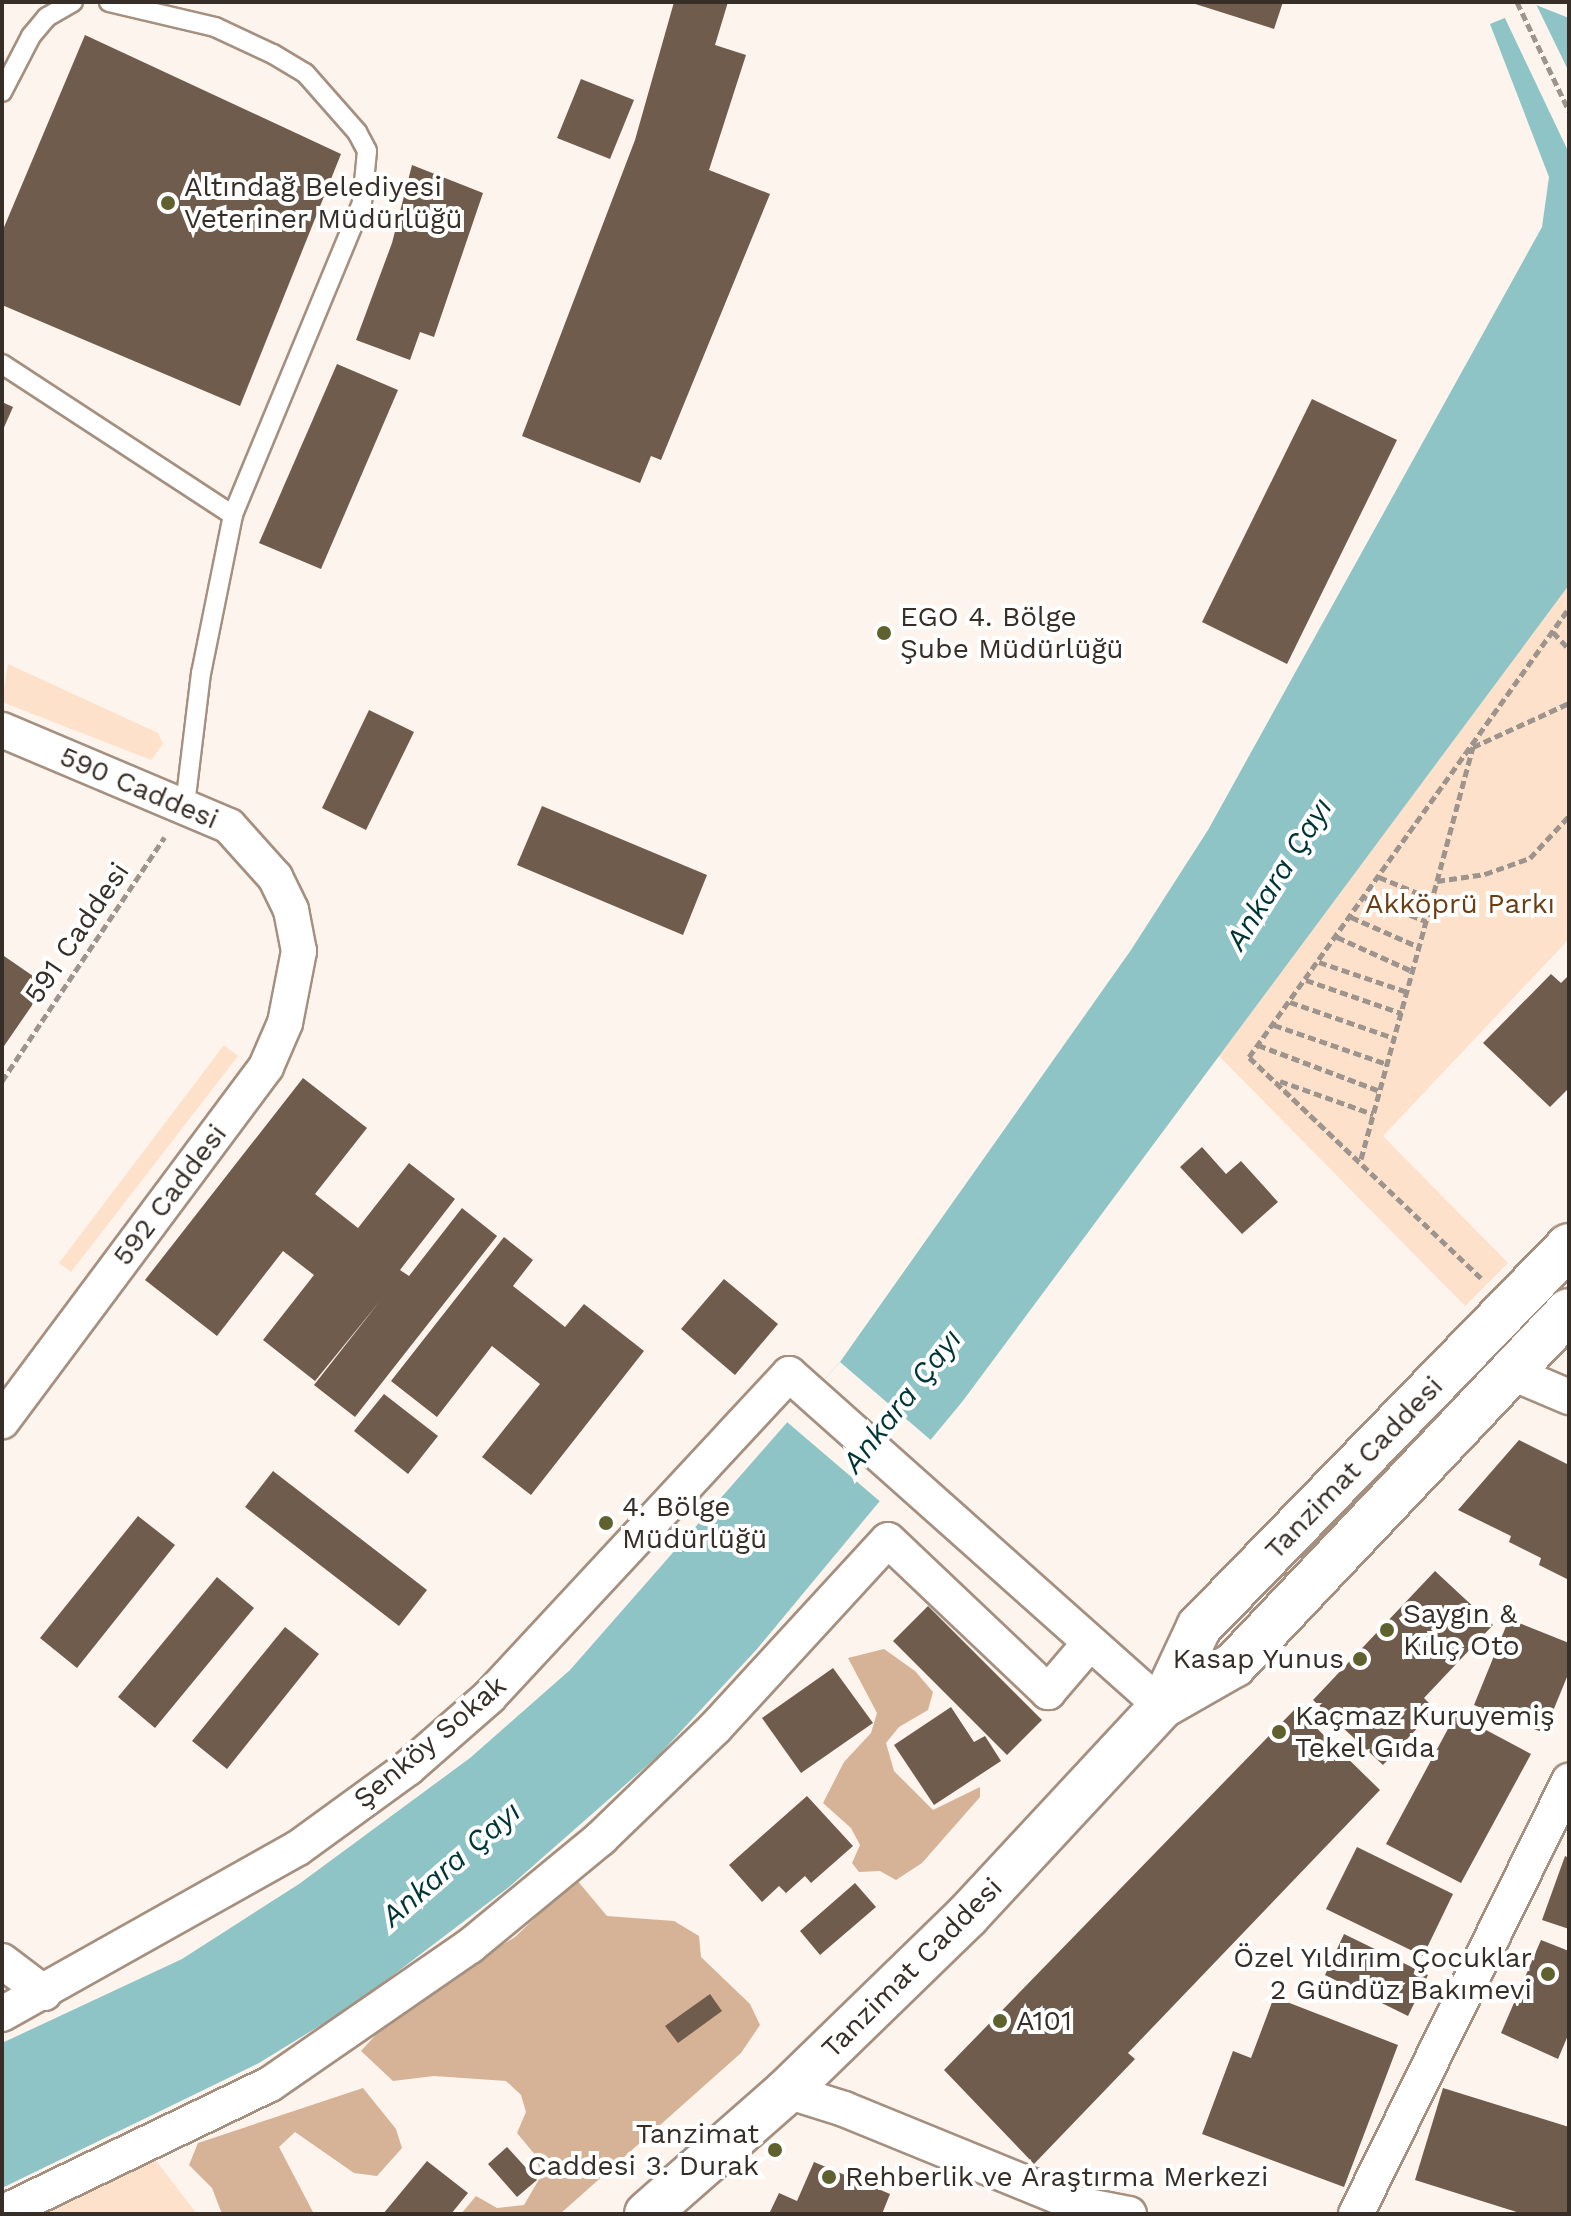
<!DOCTYPE html>
<meta charset="utf-8">
<style>
body{margin:0}
#map{position:relative;width:1571px;height:2216px;overflow:hidden;background:#fdf4ed;font-family:"Work Sans",sans-serif}
div>[style]{position:absolute}
[style*='--x']{left:calc(var(--x)*1px);top:calc(var(--y)*1px);width:calc(var(--w)*1px);rotate:calc(var(--a)*1deg)}
.green>*{inset:0;background:#fde1ca}
.forest>*{inset:0;background:#d6b397}
.water>*{inset:0;background:#8ec4c5}
.pier>*{inset:0;background:#fdf4ed}
.building>*{inset:0;background:#6f5c4c}
.path>*{height:5px;margin-top:-2.5px;transform-origin:0;background:repeating-linear-gradient(90deg,#9c948d 0 8px,transparent 0 12px)}
.roads{filter:drop-shadow(2px 0 #a59080) drop-shadow(-2px 0 #a59080) drop-shadow(0 2px #a59080) drop-shadow(0 -2px #a59080)}
.service>*{height:18px;margin:-9px;padding:0 9px;transform-origin:9px;border-radius:9px;background:#fff}
.minor>*{height:34px;margin:-17px;padding:0 17px;transform-origin:17px;border-radius:17px;background:#fff}
.secondary>*{height:44px;margin:-22px;padding:0 22px;transform-origin:22px;border-radius:22px;background:#fff}
.dots>*{width:22px;height:22px;translate:-50% -50%;box-sizing:border-box;border:4px solid #fff;border-radius:50%}
span{translate:-50% -50%;white-space:nowrap;text-align:center;line-height:1.15;-webkit-text-stroke:8px #fff;paint-order:stroke}
.poi-label{font-size:28px;color:#362e27}
.left{translate:0 -50%;text-align:left}
.right{translate:-100% -50%;text-align:right}
.street-label{font-size:28px;color:#362e27}
.park-label{font-size:28px;color:#6c3e11}
.water-label{font-size:30px;color:#003537;font-style:italic}
.frame{position:absolute;inset:0;border:4px solid #362e27;pointer-events:none}
</style>
<div id="map">
<div class="green">
<div style="clip-path:polygon(1569px 585px,1569px 939px,1383px 1136px,1508px 1263px,1465px 1306px,1219px 1056px)"></div>
<div style="clip-path:polygon(8px 664px,158px 733px,163px 744px,151px 760px,2px 702px)"></div>
<div style="clip-path:polygon(224px 1045px,238px 1056px,71px 1272px,59px 1263px)"></div>
<div style="clip-path:polygon(137px 2136px,197px 2214px,2px 2214px)"></div>
</div>
<div class="forest">
<div style="clip-path:polygon(884px 1649px,915px 1671px,933px 1692px,928px 1710px,899px 1727px,886px 1743px,894px 1771px,933px 1810px,980px 1787px,980px 1797px,922px 1863px,896px 1880px,880px 1871px,859px 1872px,852px 1863px,860px 1845px,851px 1828px,823px 1803px,844px 1762px,871px 1733px,877px 1713px,848px 1658px)"></div>
<div style="clip-path:polygon(576px 1879px,607px 1916px,674px 1921px,699px 1936px,701px 1957px,750px 2004px,760px 2025px,741px 2053px,560px 2214px,461px 2214px,476px 2196px,497px 2208px,524px 2205px,541px 2176px,536px 2156px,517px 2133px,526px 2112px,521px 2095px,506px 2081px,434px 2076px,393px 2081px,361px 2051px,401px 2007px,515px 1937px)"></div>
<div style="clip-path:polygon(363px 2088px,396px 2129px,402px 2148px,377px 2176px,354px 2173px,295px 2132px,279px 2147px,314px 2214px,222px 2214px,212px 2188px,189px 2165px,198px 2143px)"></div>
</div>
<div class="water">
<div style="clip-path:polygon(1536px 5px,1569px 18px,1569px 585px,962px 1402px,757px 1649px,658px 1756px,509px 1887px,355px 2004px,259px 2063px,2px 2188px,2px 2043px,182px 1959px,299px 1884px,470px 1758px,570px 1670px,840px 1362px,1131px 950px,1208px 830px,1542px 227px,1549px 177px,1490px 24px)"></div>
</div>
<div class="pier">
<div style="clip-path:polygon(1535px 2px,1569px 72px,1569px 153px,1503px 14px)"></div>
<div style="clip-path:polygon(840px 1362px,933px 1442px,883px 1504px,787px 1422px)"></div>
</div>
<div class="building">
<div style="clip-path:polygon(674px 2px,728px 2px,715px 45px,746px 55px,709px 170px,770px 194px,661px 460px,651px 456px,640px 483px,522px 436px,635px 140px)"></div>
<div style="clip-path:polygon(1189px 2px,1283px 2px,1274px 29px)"></div>
<div style="clip-path:polygon(85px 35px,341px 154px,240px 406px,2px 305px,2px 232px)"></div>
<div style="clip-path:polygon(581px 79px,634px 100px,610px 159px,557px 138px)"></div>
<div style="clip-path:polygon(412px 165px,483px 193px,434px 337px,420px 332px,410px 360px,356px 340px,392px 243px)"></div>
<div style="clip-path:polygon(337px 364px,398px 390px,321px 569px,259px 543px)"></div>
<div style="clip-path:polygon(1312px 399px,1397px 440px,1287px 664px,1202px 622px)"></div>
<div style="clip-path:polygon(2px 402px,13px 407px,2px 432px)"></div>
<div style="clip-path:polygon(369px 710px,414px 732px,366px 830px,322px 808px)"></div>
<div style="clip-path:polygon(542px 806px,707px 875px,683px 935px,517px 865px)"></div>
<div style="clip-path:polygon(4px 956px,46px 985px,2px 1049px,2px 959px)"></div>
<div style="clip-path:polygon(1551px 974px,1561px 983px,1569px 975px,1569px 1088px,1550px 1107px,1483px 1043px)"></div>
<div style="clip-path:polygon(303px 1078px,367px 1128px,315px 1194px,358px 1228px,409px 1163px,455px 1199px,400px 1270px,409px 1276px,462px 1208px,497px 1236px,355px 1417px,314px 1385px,380px 1301px,315px 1381px,263px 1340px,314px 1275px,283px 1251px,217px 1336px,145px 1280px)"></div>
<div style="clip-path:polygon(1202px 1147px,1226px 1174px,1241px 1161px,1278px 1202px,1242px 1234px,1180px 1167px)"></div>
<div style="clip-path:polygon(504px 1237px,533px 1260px,513px 1286px,565px 1327px,584px 1304px,644px 1351px,531px 1495px,482px 1457px,540px 1384px,492px 1346px,437px 1417px,391px 1381px)"></div>
<div style="clip-path:polygon(724px 1279px,778px 1324px,735px 1375px,681px 1329px)"></div>
<div style="clip-path:polygon(384px 1394px,438px 1436px,408px 1474px,354px 1431px)"></div>
<div style="clip-path:polygon(1519px 1440px,1569px 1465px,1569px 1580px,1539px 1565px,1541px 1558px,1509px 1542px,1511px 1536px,1458px 1510px)"></div>
<div style="clip-path:polygon(273px 1471px,427px 1590px,399px 1626px,245px 1507px)"></div>
<div style="clip-path:polygon(138px 1516px,175px 1545px,77px 1668px,40px 1638px)"></div>
<div style="clip-path:polygon(1435px 1571px,1493px 1625px,1424px 1698px,1435px 1709px,1383px 1765px,1313px 1700px)"></div>
<div style="clip-path:polygon(217px 1577px,254px 1608px,155px 1728px,118px 1697px)"></div>
<div style="clip-path:polygon(928px 1606px,1042px 1720px,1007px 1755px,893px 1641px)"></div>
<div style="clip-path:polygon(1509px 1619px,1569px 1643px,1569px 1672px,1544px 1733px,1474px 1705px)"></div>
<div style="clip-path:polygon(285px 1627px,319px 1654px,227px 1769px,192px 1741px)"></div>
<div style="clip-path:polygon(833px 1668px,873px 1723px,801px 1773px,762px 1718px)"></div>
<div style="clip-path:polygon(951px 1707px,974px 1742px,985px 1736px,1001px 1761px,934px 1805px,894px 1745px)"></div>
<div style="clip-path:polygon(1296px 1708px,1380px 1790px,1128px 2053px,1135px 2059px,1034px 2164px,944px 2070px)"></div>
<div style="clip-path:polygon(1456px 1714px,1531px 1754px,1461px 1883px,1386px 1844px)"></div>
<div style="clip-path:polygon(807px 1796px,853px 1846px,811px 1883px,805px 1876px,786px 1893px,779px 1886px,762px 1902px,729px 1865px)"></div>
<div style="clip-path:polygon(1357px 1847px,1453px 1894px,1423px 1956px,1326px 1909px)"></div>
<div style="clip-path:polygon(1565px 1856px,1569px 1858px,1569px 1929px,1542px 1920px)"></div>
<div style="clip-path:polygon(855px 1883px,876px 1907px,820px 1955px,800px 1931px)"></div>
<div style="clip-path:polygon(1344px 1934px,1428px 1975px,1408px 2016px,1325px 1975px)"></div>
<div style="clip-path:polygon(1541px 1940px,1569px 1951px,1569px 2033px,1558px 2059px,1501px 2033px)"></div>
<div style="clip-path:polygon(710px 1994px,722px 2011px,678px 2043px,665px 2026px)"></div>
<div style="clip-path:polygon(1274px 1997px,1398px 2045px,1344px 2187px,1202px 2134px,1233px 2051px,1251px 2058px)"></div>
<div style="clip-path:polygon(1443px 2088px,1569px 2127px,1569px 2214px,1523px 2214px,1415px 2180px)"></div>
<div style="clip-path:polygon(507px 2147px,537px 2180px,517px 2197px,488px 2164px)"></div>
<div style="clip-path:polygon(427px 2161px,468px 2193px,451px 2214px,383px 2214px)"></div>
<div style="clip-path:polygon(814px 2162px,890px 2194px,882px 2214px,769px 2214px,779px 2193px,797px 2201px)"></div>
</div>
<div class="path">
<div style="--x:1517;--y:2;--w:121;--a:64.5"></div>
<div style="--x:1553;--y:632;--w:23;--a:47"></div>
<div style="--x:1379;--y:877;--w:57;--a:22.5"></div>
<div style="--x:1437;--y:881;--w:139;--a:-75"></div>
<div style="--x:1473;--y:747;--w:106;--a:-24.6"></div>
<div style="--x:1365;--y:898;--w:65;--a:20.7"></div>
<div style="--x:1351;--y:917;--w:74;--a:23.8"></div>
<div style="--x:1337;--y:937;--w:82;--a:24.4"></div>
<div style="--x:1319;--y:962;--w:93;--a:18.8"></div>
<div style="--x:1306;--y:980;--w:101;--a:19.2"></div>
<div style="--x:1290;--y:1002;--w:110;--a:19.1"></div>
<div style="--x:1274;--y:1025;--w:120;--a:19"></div>
<div style="--x:1258;--y:1045;--w:130;--a:20.7"></div>
<div style="--x:2;--y:1081;--w:293;--a:-56.3"></div>
<div style="--x:1280;--y:1081;--w:99;--a:19.5"></div>
<div style="--x:1361;--y:1159;--w:288;--a:-74.7"></div>
<div style="--x:1437;--y:881;--w:49;--a:-8.3"></div>
<div style="--x:1485;--y:874;--w:48;--a:-19.6"></div>
<div style="--x:1530;--y:858;--w:57;--a:-47.1"></div>
<div style="--x:1481;--y:1278;--w:320;--a:-136.4"></div>
<div style="--x:1249;--y:1057;--w:551;--a:-54.52"></div>
</div>
<div class="roads">
<div class="service">
<div style="--x:109;--y:2;--w:109;--a:13.3"></div>
<div style="--x:215;--y:27;--w:64;--a:25"></div>
<div style="--x:273;--y:54;--w:37;--a:31"></div>
<div style="--x:305;--y:73;--w:79;--a:48.6"></div>
<div style="--x:357;--y:132;--w:21;--a:62"></div>
<div style="--x:367;--y:151;--w:52;--a:95.5"></div>
<div style="--x:362;--y:203;--w:338;--a:112.5"></div>
<div style="--x:233;--y:515;--w:161;--a:101.4"></div>
<div style="--x:201;--y:673;--w:134;--a:96.9"></div>
<div style="--x:2;--y:92;--w:63;--a:-62.6"></div>
<div style="--x:31;--y:36;--w:25;--a:-50"></div>
<div style="--x:47;--y:17;--w:30;--a:-30"></div>
<div style="--x:2;--y:364;--w:276;--a:33.2"></div>
</div>
<div class="minor">
<div style="--x:2;--y:730;--w:246;--a:22.9"></div>
<div style="--x:229;--y:826;--w:69;--a:48"></div>
<div style="--x:275;--y:877;--w:37;--a:64"></div>
<div style="--x:291;--y:910;--w:42;--a:79"></div>
<div style="--x:299;--y:951;--w:73;--a:101"></div>
<div style="--x:285;--y:1023;--w:48;--a:113.4"></div>
<div style="--x:266;--y:1067;--w:442;--a:126.7"></div>
<div style="--x:1510;--y:1372;--w:64;--a:23"></div>
<div style="--x:2;--y:1961;--w:53;--a:37.3"></div>
<div style="--x:2;--y:2014;--w:339;--a:-29.3"></div>
<div style="--x:298;--y:1848;--w:136;--a:-36"></div>
<div style="--x:408;--y:1768;--w:108;--a:-41.2"></div>
<div style="--x:489;--y:1697;--w:441;--a:-47.1"></div>
<div style="--x:789;--y:1374;--w:499;--a:41.7"></div>
<div style="--x:787;--y:2091;--w:60;--a:17.5"></div>
<div style="--x:844;--y:2109;--w:252;--a:22.2"></div>
<div style="--x:1077;--y:2204;--w:53;--a:10.9"></div>
<div style="--x:2;--y:2213;--w:297;--a:-25.7"></div>
<div style="--x:270;--y:2084;--w:243;--a:-34.6"></div>
<div style="--x:470;--y:1946;--w:170;--a:-39.5"></div>
<div style="--x:601;--y:1838;--w:158;--a:-44"></div>
<div style="--x:715;--y:1728;--w:255;--a:-47.4"></div>
<div style="--x:888;--y:1540;--w:221;--a:43.5"></div>
<div style="--x:1048;--y:1692;--w:63;--a:-49.5"></div>
<div style="--x:1356;--y:2214;--w:483;--a:-63.8"></div>
</div>
<div class="secondary">
<div style="--x:1162;--y:1706;--w:87;--a:-64.9"></div>
<div style="--x:1199;--y:1627;--w:531;--a:-45.84"></div>
<div style="--x:647;--y:2214;--w:186;--a:-41.3"></div>
<div style="--x:787;--y:2091;--w:251;--a:-44.2"></div>
<div style="--x:967;--y:1916;--w:287;--a:-47.1"></div>
<div style="--x:1162;--y:1706;--w:83;--a:-29.7"></div>
<div style="--x:1234;--y:1665;--w:487;--a:-46.6"></div>
</div>
</div>
<div class="dots">
<div style="left:168px;top:203px;background:#5f612e"></div>
<div style="left:884px;top:633px;background:#5f612e"></div>
<div style="left:606px;top:1523px;background:#5f612e"></div>
<div style="left:1387px;top:1630px;background:#5f612e"></div>
<div style="left:1360px;top:1659px;background:#5f612e"></div>
<div style="left:1279px;top:1732px;background:#5f612e"></div>
<div style="left:1548px;top:1974px;background:#5f612e"></div>
<div style="left:1000px;top:2021px;background:#5f612e"></div>
<div style="left:775px;top:2150px;background:#5f612e"></div>
<div style="left:829px;top:2177px;background:#5f612e"></div>
</div>
<div class="poi-label">
<span class="left" style="left:184px;top:203px">Altındağ Belediyesi<br>Veteriner Müdürlüğü</span>
<span class="left" style="left:900px;top:633px">EGO 4. Bölge<br>Şube Müdürlüğü</span>
<span class="left" style="left:622px;top:1523px">4. Bölge<br>Müdürlüğü</span>
<span class="left" style="left:1403px;top:1630px">Saygın &amp;<br>Kılıç Oto</span>
<span class="right" style="left:1344px;top:1659px">Kasap Yunus</span>
<span class="left" style="left:1295px;top:1732px">Kaçmaz Kuruyemiş<br>Tekel Gıda</span>
<span class="right" style="left:1532px;top:1974px">Özel Yıldırım Çocuklar<br>2 Gündüz Bakımevi</span>
<span class="left" style="left:1016px;top:2021px">A101</span>
<span class="right" style="left:759px;top:2150px">Tanzimat<br>Caddesi 3. Durak</span>
<span class="left" style="left:845px;top:2177px">Rehberlik ve Araştırma Merkezi</span>
</div>
<div class="street-label">
<span style="left:139px;top:788px;rotate:23deg">590 Caddesi</span>
<span style="left:77px;top:933px;rotate:-56deg">591 Caddesi</span>
<span style="left:170px;top:1195px;rotate:-53deg">592 Caddesi</span>
<span style="left:1354px;top:1468px;rotate:-46deg">Tanzimat Caddesi</span>
<span style="left:430px;top:1742px;rotate:-40deg">Şenköy Sokak</span>
<span style="left:912px;top:1968px;rotate:-45deg">Tanzimat Caddesi</span>
</div>
<div class="park-label">
<span style="left:1460px;top:904px">Akköprü Parkı</span>
</div>
<div class="water-label">
<span style="left:1279px;top:874px;rotate:-58deg">Ankara Çayı</span>
<span style="left:902px;top:1401px;rotate:-52deg">Ankara Çayı</span>
<span style="left:451px;top:1864px;rotate:-41deg">Ankara Çayı</span>
</div>
<div class="frame"></div>
</div>
